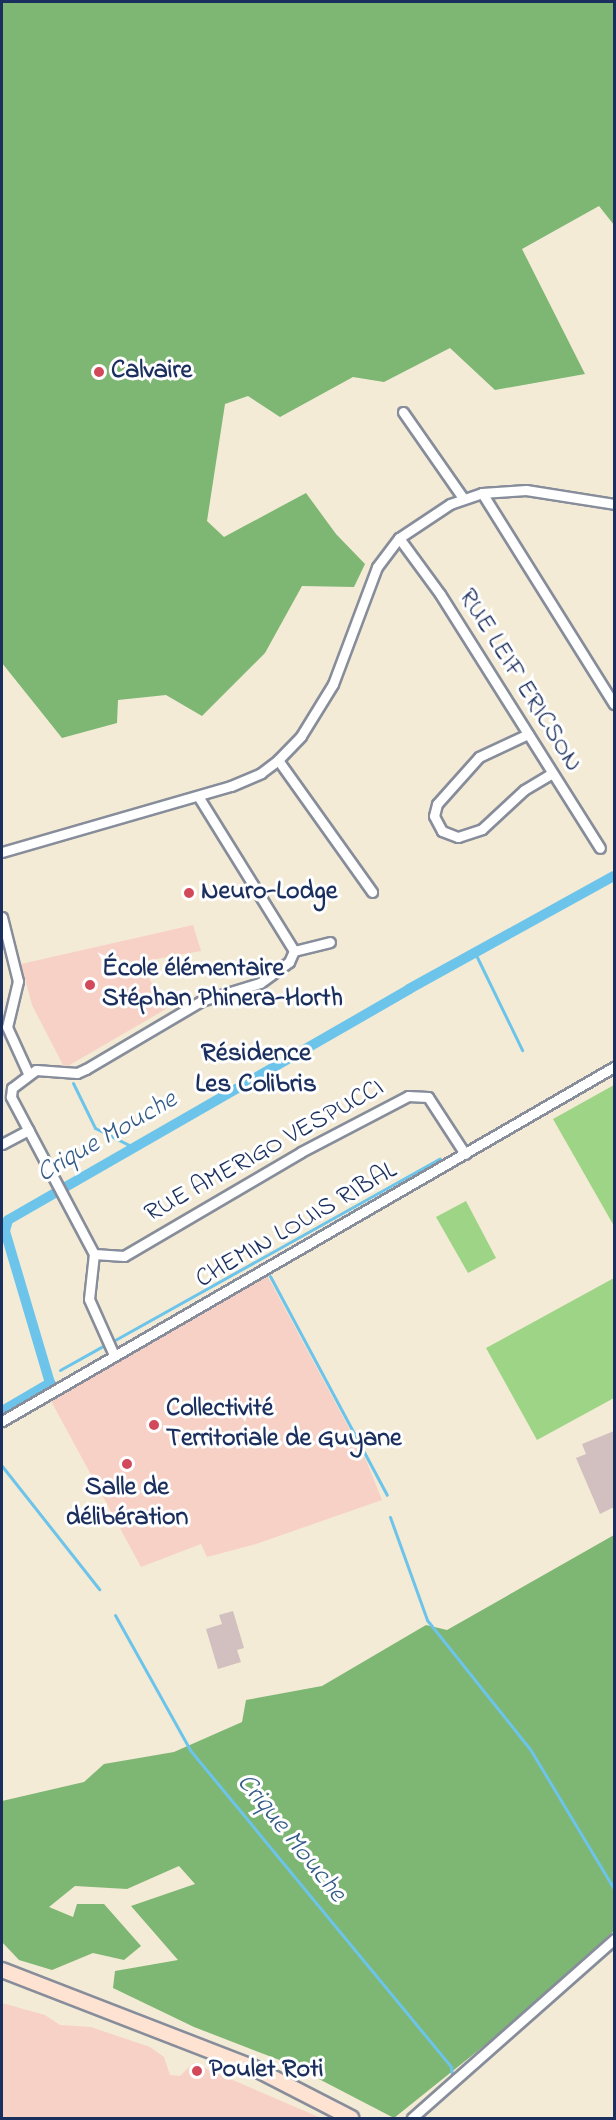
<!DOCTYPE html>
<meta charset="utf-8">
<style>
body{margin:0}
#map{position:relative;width:616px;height:2120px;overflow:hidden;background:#f3ebd6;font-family:"Indie Flower",sans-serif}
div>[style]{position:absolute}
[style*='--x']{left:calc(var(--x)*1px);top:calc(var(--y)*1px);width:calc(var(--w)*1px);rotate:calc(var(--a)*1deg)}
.built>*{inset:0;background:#f7d1c6}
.industrial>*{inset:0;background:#d2bfbf}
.green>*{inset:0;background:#9dd486}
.forest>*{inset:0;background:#7eb673}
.stream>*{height:3px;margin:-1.5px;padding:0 1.5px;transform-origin:1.5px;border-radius:1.5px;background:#6dc4ea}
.canal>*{height:10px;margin:-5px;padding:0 5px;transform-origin:5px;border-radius:5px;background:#6dc4ea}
.roads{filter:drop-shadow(2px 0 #878d9a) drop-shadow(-2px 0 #878d9a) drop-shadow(0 2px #878d9a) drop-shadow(0 -2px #878d9a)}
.minor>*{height:9px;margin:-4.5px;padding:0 4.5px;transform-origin:4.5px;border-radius:4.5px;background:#fff}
.secondary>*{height:14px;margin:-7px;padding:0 7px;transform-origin:7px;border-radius:7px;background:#fee3d2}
.dots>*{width:16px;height:16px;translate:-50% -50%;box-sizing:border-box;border:3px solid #fff;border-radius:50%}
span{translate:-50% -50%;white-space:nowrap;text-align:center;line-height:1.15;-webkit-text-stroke:6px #fff;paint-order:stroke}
.poi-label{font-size:26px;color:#1b2f5e;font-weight:700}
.left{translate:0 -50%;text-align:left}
.street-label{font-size:26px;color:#1b2f5e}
.neighbourhood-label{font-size:27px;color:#1b2f5e;font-weight:700}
.water-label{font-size:27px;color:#345c88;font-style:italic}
.frame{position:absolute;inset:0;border:3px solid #1b2f5e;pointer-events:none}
</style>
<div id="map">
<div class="built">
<div style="clip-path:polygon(193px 925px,201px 951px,140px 962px,166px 1009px,68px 1066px,63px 1065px,32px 1005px,21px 964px)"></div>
<div style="clip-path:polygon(267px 1275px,366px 1460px,382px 1500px,256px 1544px,207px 1557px,201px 1544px,141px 1567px,51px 1401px)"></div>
<div style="clip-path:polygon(2px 2003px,45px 2015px,60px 2025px,91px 2027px,150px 2047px,164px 2057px,170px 2075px,180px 2076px,193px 2063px,321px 2118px,2px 2118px)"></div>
</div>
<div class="industrial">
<div style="clip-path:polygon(614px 1431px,614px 1507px,600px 1514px,576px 1458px,586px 1454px,582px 1444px)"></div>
<div style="clip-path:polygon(233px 1611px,244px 1648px,237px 1650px,241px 1662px,218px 1669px,206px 1629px,222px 1624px,219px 1615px)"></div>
</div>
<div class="green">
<div style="clip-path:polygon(614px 1085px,614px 1226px,553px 1119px)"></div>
<div style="clip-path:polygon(466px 1201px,496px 1258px,468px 1273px,436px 1217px)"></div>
<div style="clip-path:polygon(614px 1278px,614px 1398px,537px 1440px,486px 1348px)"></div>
</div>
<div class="forest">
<div style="clip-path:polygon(2px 2px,614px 2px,614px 225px,599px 206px,522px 249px,585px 374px,495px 390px,450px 348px,384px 382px,353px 377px,280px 417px,248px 396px,225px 404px,207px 521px,224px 537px,306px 493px,336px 534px,365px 564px,354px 587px,302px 586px,265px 653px,202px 716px,166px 695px,118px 700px,117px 723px,62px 738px,2px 663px)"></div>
<div style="clip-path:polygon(614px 1535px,614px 1931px,510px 2025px,394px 2118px,290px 2064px,194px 2027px,113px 1988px,115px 1971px,178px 1960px,131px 1906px,195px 1884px,179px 1866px,127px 1889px,75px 1886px,49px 1907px,73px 1917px,77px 1904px,104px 1904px,141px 1946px,124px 1960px,93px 1953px,52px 1970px,19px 1960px,2px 1942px,2px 1801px,84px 1782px,104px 1764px,174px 1752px,242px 1722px,246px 1700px,322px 1686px,426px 1625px,447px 1630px)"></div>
</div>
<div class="stream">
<div style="--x:475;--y:953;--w:108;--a:64.1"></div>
<div style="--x:73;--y:1083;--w:50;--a:63.9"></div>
<div style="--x:95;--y:1128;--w:45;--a:26.6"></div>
<div style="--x:270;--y:1276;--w:248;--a:61.9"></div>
<div style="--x:115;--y:1340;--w:372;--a:-29.2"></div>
<div style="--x:60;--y:1370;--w:49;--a:-29.2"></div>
<div style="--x:2;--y:1466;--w:157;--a:51.7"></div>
<div style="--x:390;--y:1517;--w:109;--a:70.2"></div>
<div style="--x:427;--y:1620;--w:165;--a:51.4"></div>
<div style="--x:530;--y:1749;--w:163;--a:59"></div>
<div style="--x:115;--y:1615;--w:154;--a:60.9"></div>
<div style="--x:190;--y:1750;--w:411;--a:50.5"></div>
<div style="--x:451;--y:2067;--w:8;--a:83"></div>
</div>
<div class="canal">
<div style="--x:2;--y:1411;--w:56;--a:-30.3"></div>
<div style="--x:50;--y:1383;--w:159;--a:-106.5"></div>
<div style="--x:5;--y:1231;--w:11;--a:-75"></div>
<div style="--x:8;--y:1220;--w:463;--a:-29.9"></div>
<div style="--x:409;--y:989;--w:234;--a:-28.9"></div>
</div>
<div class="roads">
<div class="minor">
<div style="--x:403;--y:412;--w:105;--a:55.1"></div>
<div style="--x:482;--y:493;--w:249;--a:58"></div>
<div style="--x:399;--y:538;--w:69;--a:53.8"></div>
<div style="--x:440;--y:594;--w:300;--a:57.8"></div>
<div style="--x:528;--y:734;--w:54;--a:154.9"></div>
<div style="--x:479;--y:757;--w:63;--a:131.8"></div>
<div style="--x:437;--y:804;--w:12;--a:104"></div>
<div style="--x:434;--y:816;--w:17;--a:62"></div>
<div style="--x:442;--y:831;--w:17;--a:21"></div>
<div style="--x:458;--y:837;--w:25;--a:-18"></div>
<div style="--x:482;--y:829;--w:57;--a:-42.9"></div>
<div style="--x:524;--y:790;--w:31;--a:-31"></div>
<div style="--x:278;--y:760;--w:162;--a:54.5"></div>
<div style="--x:198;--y:796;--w:182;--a:58.2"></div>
<div style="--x:2;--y:852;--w:238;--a:-16.1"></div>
<div style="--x:231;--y:786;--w:33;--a:-23"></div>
<div style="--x:261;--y:773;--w:21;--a:-37"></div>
<div style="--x:278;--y:760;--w:33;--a:-46"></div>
<div style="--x:301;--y:736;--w:61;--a:-58.4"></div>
<div style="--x:333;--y:684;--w:125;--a:-69.4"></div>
<div style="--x:377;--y:567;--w:36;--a:-53"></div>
<div style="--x:399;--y:538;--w:61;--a:-33.7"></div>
<div style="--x:450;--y:504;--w:34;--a:-19"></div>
<div style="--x:482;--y:493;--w:44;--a:-3.9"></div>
<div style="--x:526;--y:490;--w:89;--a:9"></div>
<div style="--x:2;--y:917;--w:66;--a:76"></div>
<div style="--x:18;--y:981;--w:47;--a:103.4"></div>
<div style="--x:7;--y:1027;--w:51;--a:65.5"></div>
<div style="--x:2;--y:1144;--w:30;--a:-28"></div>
<div style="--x:94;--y:1254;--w:30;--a:4"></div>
<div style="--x:124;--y:1256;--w:205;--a:-30.4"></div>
<div style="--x:301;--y:1152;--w:121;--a:-27.6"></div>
<div style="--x:408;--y:1096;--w:20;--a:3"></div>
<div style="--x:428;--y:1097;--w:68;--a:57"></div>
<div style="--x:114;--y:1355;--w:61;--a:-114.1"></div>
<div style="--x:89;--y:1299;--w:45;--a:-83.7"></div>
<div style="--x:94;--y:1254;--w:178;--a:-117.9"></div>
<div style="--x:11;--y:1097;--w:9;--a:-84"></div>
<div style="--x:12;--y:1088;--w:30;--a:-37"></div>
<div style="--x:36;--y:1070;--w:41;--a:4.2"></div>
<div style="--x:77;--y:1073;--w:10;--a:-24"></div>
<div style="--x:86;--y:1069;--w:134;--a:-30.6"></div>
<div style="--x:201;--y:1001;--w:62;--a:-17"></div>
<div style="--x:260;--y:983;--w:36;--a:-36"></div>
<div style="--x:289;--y:962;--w:12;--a:-66"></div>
<div style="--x:294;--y:951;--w:37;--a:-14"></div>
<div style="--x:2;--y:1421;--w:707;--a:-30.05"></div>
<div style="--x:412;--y:2118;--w:270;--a:-41.5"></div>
</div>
<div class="secondary">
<div style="--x:2;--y:1970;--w:266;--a:21.2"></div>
<div style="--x:250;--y:2066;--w:114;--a:27.2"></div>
</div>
</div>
<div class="dots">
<div style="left:99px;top:372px;background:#d1495b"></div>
<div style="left:189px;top:893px;background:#d1495b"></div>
<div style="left:90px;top:985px;background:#d1495b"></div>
<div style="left:154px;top:1425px;background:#d1495b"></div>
<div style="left:127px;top:1464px;background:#d1495b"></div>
<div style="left:197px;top:2071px;background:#d1495b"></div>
</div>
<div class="poi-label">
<span class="left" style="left:111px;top:372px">Calvaire</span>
<span class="left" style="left:201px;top:893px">Neuro-Lodge</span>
<span class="left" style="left:102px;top:985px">École élémentaire<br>Stéphan Phinera-Horth</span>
<span class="left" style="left:166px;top:1425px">Collectivité<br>Territoriale de Guyane</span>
<span style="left:127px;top:1504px">Salle de<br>délibération</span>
<span class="left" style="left:209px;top:2071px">Poulet Roti</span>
</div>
<div class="street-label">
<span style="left:519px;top:681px;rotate:58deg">RUE LEIF ERICSON</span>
<span style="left:265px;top:1152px;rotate:-29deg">RUE AMERIGO VESPUCCI</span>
<span style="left:297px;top:1226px;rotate:-30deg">CHEMIN LOUIS RIBAL</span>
</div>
<div class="neighbourhood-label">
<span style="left:256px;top:1069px">Résidence<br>Les Colibris</span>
</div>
<div class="water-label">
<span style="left:107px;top:1137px;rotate:-30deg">Crique Mouche</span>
<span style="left:291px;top:1838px;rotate:51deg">Crique Mouche</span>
</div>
<div class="frame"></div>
</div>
